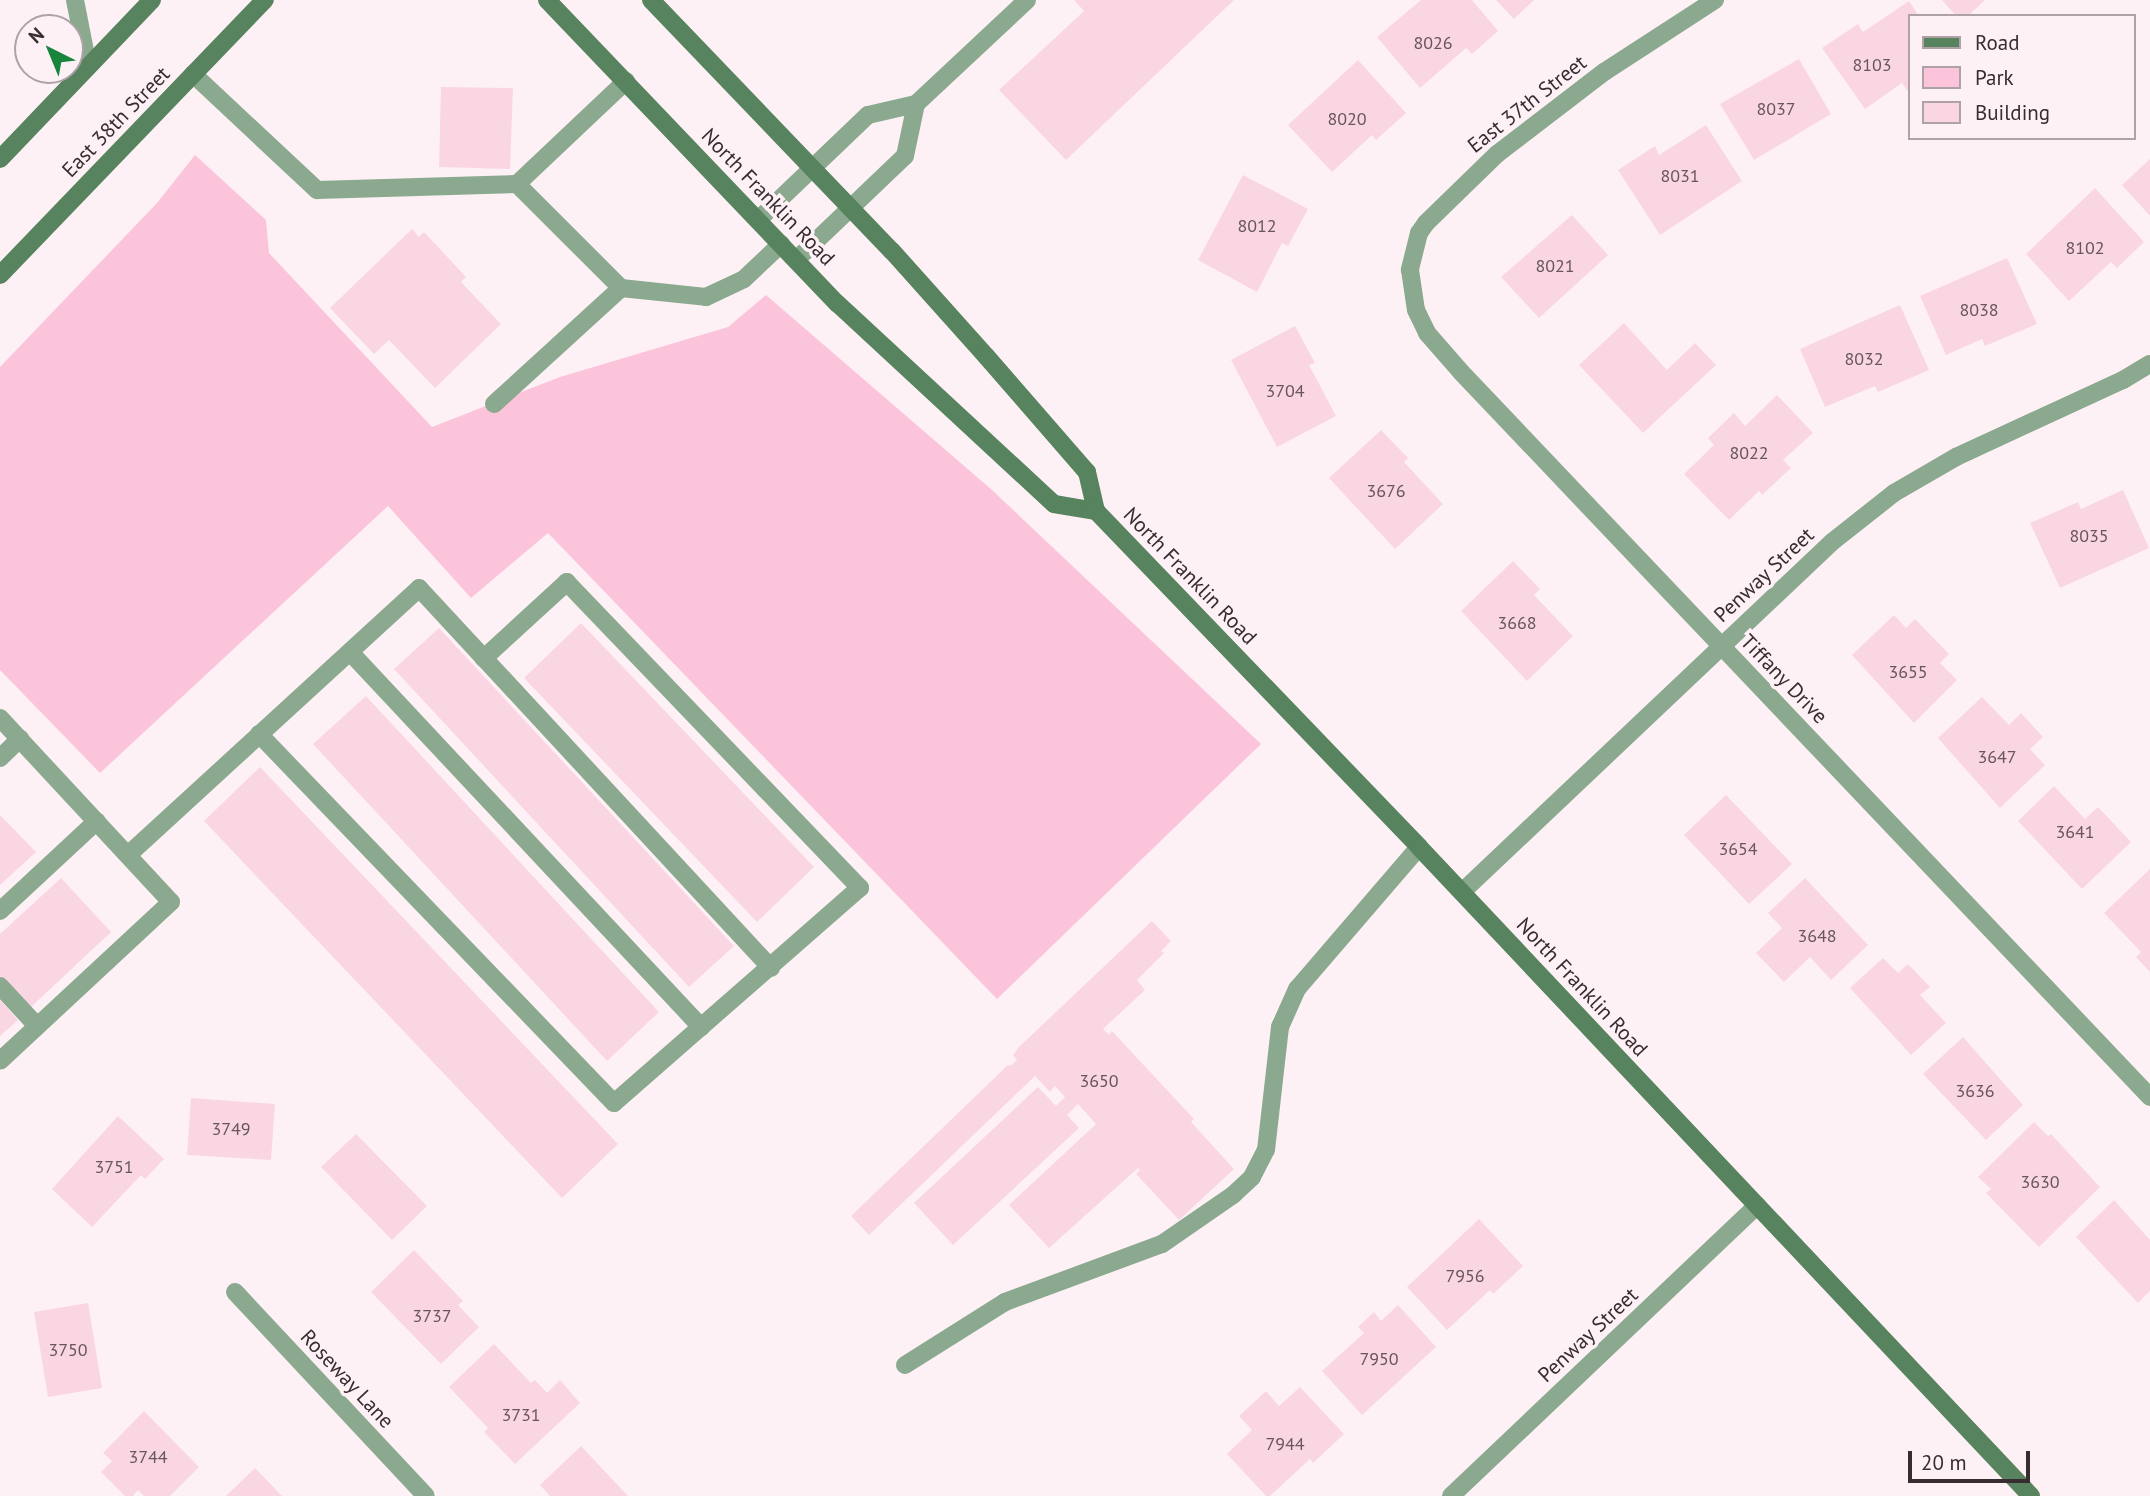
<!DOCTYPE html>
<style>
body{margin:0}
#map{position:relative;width:2150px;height:1496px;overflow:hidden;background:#fef1f6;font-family:"PT Sans",sans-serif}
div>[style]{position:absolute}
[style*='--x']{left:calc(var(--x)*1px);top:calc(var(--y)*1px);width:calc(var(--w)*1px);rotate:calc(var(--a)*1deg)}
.green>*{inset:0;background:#fcc4da}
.building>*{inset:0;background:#fad6e3}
.service>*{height:18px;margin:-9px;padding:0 9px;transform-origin:9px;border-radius:9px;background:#8ba98f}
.minor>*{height:18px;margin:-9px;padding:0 9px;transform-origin:9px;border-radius:9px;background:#8ba98f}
.secondary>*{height:18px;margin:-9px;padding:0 9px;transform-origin:9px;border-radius:9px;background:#57835e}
span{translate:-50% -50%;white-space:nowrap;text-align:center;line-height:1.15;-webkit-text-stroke:7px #fef1f6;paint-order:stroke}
.number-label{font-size:18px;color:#68565d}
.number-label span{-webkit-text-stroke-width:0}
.street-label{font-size:21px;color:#372c30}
.legend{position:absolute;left:1908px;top:14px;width:228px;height:126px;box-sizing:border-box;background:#fef1f6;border:2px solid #aea2a7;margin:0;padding:9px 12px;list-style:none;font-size:21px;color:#372c30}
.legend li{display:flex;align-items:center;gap:14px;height:35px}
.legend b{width:35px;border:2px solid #aea2a7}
.north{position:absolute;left:14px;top:14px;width:70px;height:70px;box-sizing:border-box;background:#fef1f6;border:2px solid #aea2a7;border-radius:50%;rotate:317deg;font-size:19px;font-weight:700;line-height:28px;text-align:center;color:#372c30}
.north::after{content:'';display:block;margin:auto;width:24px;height:32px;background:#19853c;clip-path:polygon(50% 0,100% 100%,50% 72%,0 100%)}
.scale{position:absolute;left:1908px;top:1451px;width:122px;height:32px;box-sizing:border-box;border:4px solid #372c30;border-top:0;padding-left:9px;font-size:21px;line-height:24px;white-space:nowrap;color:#372c30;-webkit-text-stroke:5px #fef1f6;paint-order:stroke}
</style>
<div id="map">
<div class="green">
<div style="clip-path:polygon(195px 155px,266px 220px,269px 253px,432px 427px,560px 377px,728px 327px,766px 295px,992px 490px,1261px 744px,997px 999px,548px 533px,471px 598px,388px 506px,100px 773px,0 670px,0 367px,157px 203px)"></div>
</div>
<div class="building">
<div style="clip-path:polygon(1074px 0,1234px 0,1066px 160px,999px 90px,1084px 11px)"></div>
<div style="clip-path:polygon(1421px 0,1472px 0,1498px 31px,1472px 54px,1466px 48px,1420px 88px,1377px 37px)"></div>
<div style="clip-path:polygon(1496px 0,1534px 0,1514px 19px)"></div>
<div style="clip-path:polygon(1942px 0,1985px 0,1968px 16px,1956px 16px)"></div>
<div style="clip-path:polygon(1909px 1px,1919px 16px,1910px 16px,1910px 94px,1902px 83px,1865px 109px,1822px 48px,1858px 24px,1863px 32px)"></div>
<div style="clip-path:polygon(1799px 59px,1831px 114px,1754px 160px,1720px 104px)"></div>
<div style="clip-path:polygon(1358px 60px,1406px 113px,1376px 140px,1372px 135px,1332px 172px,1288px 125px)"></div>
<div style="clip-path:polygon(441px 87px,513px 88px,510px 169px,439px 167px)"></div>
<div style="clip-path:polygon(1706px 125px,1742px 181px,1660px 235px,1618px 170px,1655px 146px,1659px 155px)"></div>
<div style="clip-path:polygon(2150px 159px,2150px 216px,2122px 185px)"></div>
<div style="clip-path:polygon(1243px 175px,1308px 209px,1288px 246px,1282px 243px,1257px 292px,1198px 260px)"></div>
<div style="clip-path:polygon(2095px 188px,2144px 242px,2117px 268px,2111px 262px,2069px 301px,2026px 254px)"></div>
<div style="clip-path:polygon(1572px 215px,1608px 255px,1539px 318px,1501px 277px)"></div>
<div style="clip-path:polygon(412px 229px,419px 237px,424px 232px,466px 277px,461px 282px,501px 324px,435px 388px,389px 340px,374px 354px,330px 308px)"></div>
<div style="clip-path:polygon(2007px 258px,2037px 324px,1985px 346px,1982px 339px,1946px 355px,1920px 296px)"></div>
<div style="clip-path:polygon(1900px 305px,1929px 370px,1878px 392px,1875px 386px,1825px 407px,1800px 349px)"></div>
<div style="clip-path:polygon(1624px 323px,1667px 370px,1695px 343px,1716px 365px,1643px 433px,1579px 365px)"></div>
<div style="clip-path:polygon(1295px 326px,1315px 363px,1309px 365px,1336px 416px,1277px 447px,1231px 360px)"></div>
<div style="clip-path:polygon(1777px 395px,1813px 433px,1783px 460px,1791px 468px,1762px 495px,1759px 491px,1729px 520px,1684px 474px,1714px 445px,1708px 438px,1734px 413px,1745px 426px)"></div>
<div style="clip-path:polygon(1381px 430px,1408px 458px,1404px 462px,1443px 504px,1395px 549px,1329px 478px)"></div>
<div style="clip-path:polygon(2123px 490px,2149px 548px,2060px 588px,2030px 523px,2078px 502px,2081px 509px)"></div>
<div style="clip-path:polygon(1513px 561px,1540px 589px,1534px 595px,1573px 636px,1527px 681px,1461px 611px)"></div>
<div style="clip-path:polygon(1894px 615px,1906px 628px,1915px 619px,1949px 654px,1940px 663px,1957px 680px,1914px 723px,1852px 655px)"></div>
<div style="clip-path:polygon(581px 623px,814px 867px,757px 922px,524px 678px)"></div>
<div style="clip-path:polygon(439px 628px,734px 946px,689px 987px,394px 669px)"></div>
<div style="clip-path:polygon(366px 696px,659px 1012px,607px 1061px,313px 744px)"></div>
<div style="clip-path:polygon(1982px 697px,2009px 725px,2021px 713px,2043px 737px,2030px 749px,2045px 765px,2000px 808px,1938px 738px)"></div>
<div style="clip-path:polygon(260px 767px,618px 1144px,562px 1198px,204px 821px)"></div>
<div style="clip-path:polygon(2054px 786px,2085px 819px,2098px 807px,2131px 842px,2082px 889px,2018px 821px)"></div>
<div style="clip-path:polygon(1726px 795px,1792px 864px,1749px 904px,1684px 835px)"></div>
<div style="clip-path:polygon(0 815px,36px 852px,0 885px)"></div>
<div style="clip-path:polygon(2150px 869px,2150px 972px,2136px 957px,2141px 952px,2104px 913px)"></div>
<div style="clip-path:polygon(61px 878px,111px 932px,30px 1008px,0 976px,0 934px)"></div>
<div style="clip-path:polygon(1805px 878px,1868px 945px,1831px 980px,1810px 957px,1784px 982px,1756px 953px,1782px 928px,1768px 913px)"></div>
<div style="clip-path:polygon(1152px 921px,1171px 941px,1161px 951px,1164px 953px,1137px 980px,1145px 990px,1103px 1029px,1109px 1035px,1112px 1031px,1194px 1119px,1191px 1122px,1234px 1169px,1179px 1220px,1136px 1174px,1140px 1170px,1138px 1168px,1049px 1248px,1009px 1205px,1096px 1124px,1078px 1104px,1067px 1115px,1079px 1128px,953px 1245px,914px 1203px,1038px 1087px,1056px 1106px,1065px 1097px,1055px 1086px,1050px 1092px,1035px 1076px,869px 1235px,851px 1216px,1008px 1065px,1010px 1066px,1017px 1060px,1013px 1055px,1019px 1047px)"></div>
<div style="clip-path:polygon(1883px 958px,1898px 973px,1908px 964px,1930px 987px,1920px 995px,1946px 1023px,1911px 1055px,1850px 988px)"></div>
<div style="clip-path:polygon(0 1000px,18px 1020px,0 1036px)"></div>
<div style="clip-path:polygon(1963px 1037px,2023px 1105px,1986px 1140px,1923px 1074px)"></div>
<div style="clip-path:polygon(191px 1098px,275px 1104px,271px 1160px,187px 1155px)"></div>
<div style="clip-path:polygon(118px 1116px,164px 1159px,145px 1179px,141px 1175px,92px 1227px,52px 1189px)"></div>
<div style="clip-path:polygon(2034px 1122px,2048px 1136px,2051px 1134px,2100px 1187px,2039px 1247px,1986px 1193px,1991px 1189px,1978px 1177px)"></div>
<div style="clip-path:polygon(356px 1134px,427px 1206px,392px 1240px,321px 1167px)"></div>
<div style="clip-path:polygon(2114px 1200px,2150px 1240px,2150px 1291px,2138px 1303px,2076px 1237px)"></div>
<div style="clip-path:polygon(1479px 1219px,1523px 1266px,1493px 1294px,1490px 1290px,1447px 1330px,1407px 1287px)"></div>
<div style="clip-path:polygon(414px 1250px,463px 1301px,458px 1305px,479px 1327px,441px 1364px,371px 1292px)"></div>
<div style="clip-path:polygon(88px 1303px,102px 1388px,48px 1397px,34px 1312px)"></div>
<div style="clip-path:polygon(1398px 1305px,1436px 1347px,1362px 1415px,1322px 1371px,1364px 1333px,1358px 1327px,1374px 1312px,1381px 1321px)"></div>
<div style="clip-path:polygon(494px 1344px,531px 1383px,535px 1380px,547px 1393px,560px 1380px,580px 1403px,515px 1464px,484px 1432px,488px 1428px,449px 1387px)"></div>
<div style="clip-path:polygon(1300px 1387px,1344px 1434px,1313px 1463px,1310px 1459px,1270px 1496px,1266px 1496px,1227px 1454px,1252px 1430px,1239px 1416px,1266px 1391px,1279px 1406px)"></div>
<div style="clip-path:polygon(144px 1411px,199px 1467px,170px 1496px,144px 1496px,138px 1490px,133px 1496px,125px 1496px,101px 1472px,112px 1461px,103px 1453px)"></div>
<div style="clip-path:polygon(581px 1446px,628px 1496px,550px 1496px,540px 1485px)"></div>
<div style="clip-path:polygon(255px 1468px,282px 1496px,226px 1496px)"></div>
</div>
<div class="service">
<div style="--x:75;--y:0;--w:67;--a:78.9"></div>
<div style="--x:193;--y:74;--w:170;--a:43.1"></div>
<div style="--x:317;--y:190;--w:200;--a:-1.7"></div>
<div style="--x:517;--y:184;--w:150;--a:-43.4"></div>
<div style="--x:758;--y:220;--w:152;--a:-43.7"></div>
<div style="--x:868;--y:115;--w:49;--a:-12.9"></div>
<div style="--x:916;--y:104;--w:152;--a:-43.1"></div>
<div style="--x:796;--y:260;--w:151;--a:-43.7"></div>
<div style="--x:905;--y:156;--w:53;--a:-78.1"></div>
<div style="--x:621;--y:288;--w:85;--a:6"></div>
<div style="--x:706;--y:297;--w:42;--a:-25.3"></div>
<div style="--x:744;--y:279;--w:51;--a:-43.4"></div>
<div style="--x:494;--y:404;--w:172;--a:-42.4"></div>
<div style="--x:621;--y:288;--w:147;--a:-135"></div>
<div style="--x:350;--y:652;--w:514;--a:46.89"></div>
<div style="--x:0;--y:718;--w:251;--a:47.1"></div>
<div style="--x:171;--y:902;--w:233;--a:137.1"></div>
<div style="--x:259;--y:734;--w:512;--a:46.11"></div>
<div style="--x:614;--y:1103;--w:327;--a:-41.2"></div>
<div style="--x:860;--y:888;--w:424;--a:-133.8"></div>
<div style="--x:567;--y:582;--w:113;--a:137.5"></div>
<div style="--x:0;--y:758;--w:28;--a:-44"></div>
<div style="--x:128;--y:855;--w:395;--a:-42.5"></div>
<div style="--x:419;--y:588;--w:518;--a:47.19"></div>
<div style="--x:0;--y:911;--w:132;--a:-42.9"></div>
<div style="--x:0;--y:986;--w:54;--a:47.2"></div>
<div style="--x:905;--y:1365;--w:118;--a:-32.2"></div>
<div style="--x:1005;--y:1302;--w:167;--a:-20.3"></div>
<div style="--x:1162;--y:1244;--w:86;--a:-34.6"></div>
<div style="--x:1233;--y:1195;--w:26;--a:-43"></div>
<div style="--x:1252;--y:1177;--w:30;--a:-63"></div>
<div style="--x:1266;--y:1150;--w:124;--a:-83.5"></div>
<div style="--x:1280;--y:1027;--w:42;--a:-65.9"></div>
<div style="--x:1297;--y:989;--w:187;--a:-49.3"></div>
</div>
<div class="minor">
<div style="--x:1715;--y:0;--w:132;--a:147"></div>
<div style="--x:1604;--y:72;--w:135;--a:142.5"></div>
<div style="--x:1497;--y:154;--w:99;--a:135.8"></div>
<div style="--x:1426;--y:223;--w:12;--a:125"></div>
<div style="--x:1419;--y:233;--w:38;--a:104"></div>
<div style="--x:1410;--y:270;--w:40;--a:81.5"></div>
<div style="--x:1416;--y:310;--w:25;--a:64"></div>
<div style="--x:1427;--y:333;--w:52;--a:48.9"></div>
<div style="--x:1461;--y:372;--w:1000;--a:46.46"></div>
<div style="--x:1462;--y:892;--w:509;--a:-43.41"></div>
<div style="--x:1832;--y:542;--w:79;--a:-38.3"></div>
<div style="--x:1894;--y:493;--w:72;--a:-30.1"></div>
<div style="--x:1956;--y:457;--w:184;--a:-24.8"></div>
<div style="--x:2123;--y:380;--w:31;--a:-31"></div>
<div style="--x:235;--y:1292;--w:279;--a:46.9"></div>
<div style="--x:1451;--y:1496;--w:422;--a:-43.5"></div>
</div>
<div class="secondary">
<div style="--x:547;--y:0;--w:421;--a:46.3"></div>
<div style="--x:838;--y:304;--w:294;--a:42.8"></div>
<div style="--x:1054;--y:504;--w:43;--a:9.5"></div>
<div style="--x:651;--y:0;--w:348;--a:46.2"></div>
<div style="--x:892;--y:251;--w:141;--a:48.2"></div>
<div style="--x:986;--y:356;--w:154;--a:49"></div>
<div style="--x:1087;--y:472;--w:40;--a:77"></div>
<div style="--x:1096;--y:511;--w:466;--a:46.1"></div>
<div style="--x:1419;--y:847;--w:892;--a:46.68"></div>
<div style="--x:0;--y:159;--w:220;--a:-46.3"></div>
<div style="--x:0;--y:275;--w:382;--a:-46.1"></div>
</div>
<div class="number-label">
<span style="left:1433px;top:43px">8026</span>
<span style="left:1872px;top:65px">8103</span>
<span style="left:1776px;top:109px">8037</span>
<span style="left:1347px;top:119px">8020</span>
<span style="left:1680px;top:176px">8031</span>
<span style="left:1257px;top:226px">8012</span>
<span style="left:2085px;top:248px">8102</span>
<span style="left:1555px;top:266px">8021</span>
<span style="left:1979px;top:310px">8038</span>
<span style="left:1864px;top:359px">8032</span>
<span style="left:1285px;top:391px">3704</span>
<span style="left:1749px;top:453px">8022</span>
<span style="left:1386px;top:491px">3676</span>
<span style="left:2089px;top:536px">8035</span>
<span style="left:1517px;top:623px">3668</span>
<span style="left:1908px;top:672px">3655</span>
<span style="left:1997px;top:757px">3647</span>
<span style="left:2075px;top:832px">3641</span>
<span style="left:1738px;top:849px">3654</span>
<span style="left:1817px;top:936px">3648</span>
<span style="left:1099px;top:1081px">3650</span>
<span style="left:1975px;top:1091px">3636</span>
<span style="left:231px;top:1129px">3749</span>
<span style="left:114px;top:1167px">3751</span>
<span style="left:2040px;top:1182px">3630</span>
<span style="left:1465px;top:1276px">7956</span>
<span style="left:432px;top:1316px">3737</span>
<span style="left:68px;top:1350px">3750</span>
<span style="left:1379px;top:1359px">7950</span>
<span style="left:521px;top:1415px">3731</span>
<span style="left:1285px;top:1444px">7944</span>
<span style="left:148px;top:1457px">3744</span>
</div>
<div class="street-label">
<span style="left:1527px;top:104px;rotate:-38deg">East 37th Street</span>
<span style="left:116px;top:122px;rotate:-46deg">East 38th Street</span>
<span style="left:768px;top:197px;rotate:46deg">North Franklin Road</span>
<span style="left:1764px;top:575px;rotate:-43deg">Penway Street</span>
<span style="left:1190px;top:576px;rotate:46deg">North Franklin Road</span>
<span style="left:1784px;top:679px;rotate:46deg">Tiffany Drive</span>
<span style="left:1582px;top:987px;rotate:47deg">North Franklin Road</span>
<span style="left:1588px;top:1335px;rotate:-43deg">Penway Street</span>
<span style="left:347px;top:1379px;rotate:47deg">Roseway Lane</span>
</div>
<ul class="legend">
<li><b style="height:9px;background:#57835e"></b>Road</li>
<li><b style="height:19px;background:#fcc4da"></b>Park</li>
<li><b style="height:19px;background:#fad6e3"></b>Building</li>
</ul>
<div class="north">N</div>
<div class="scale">20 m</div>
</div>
